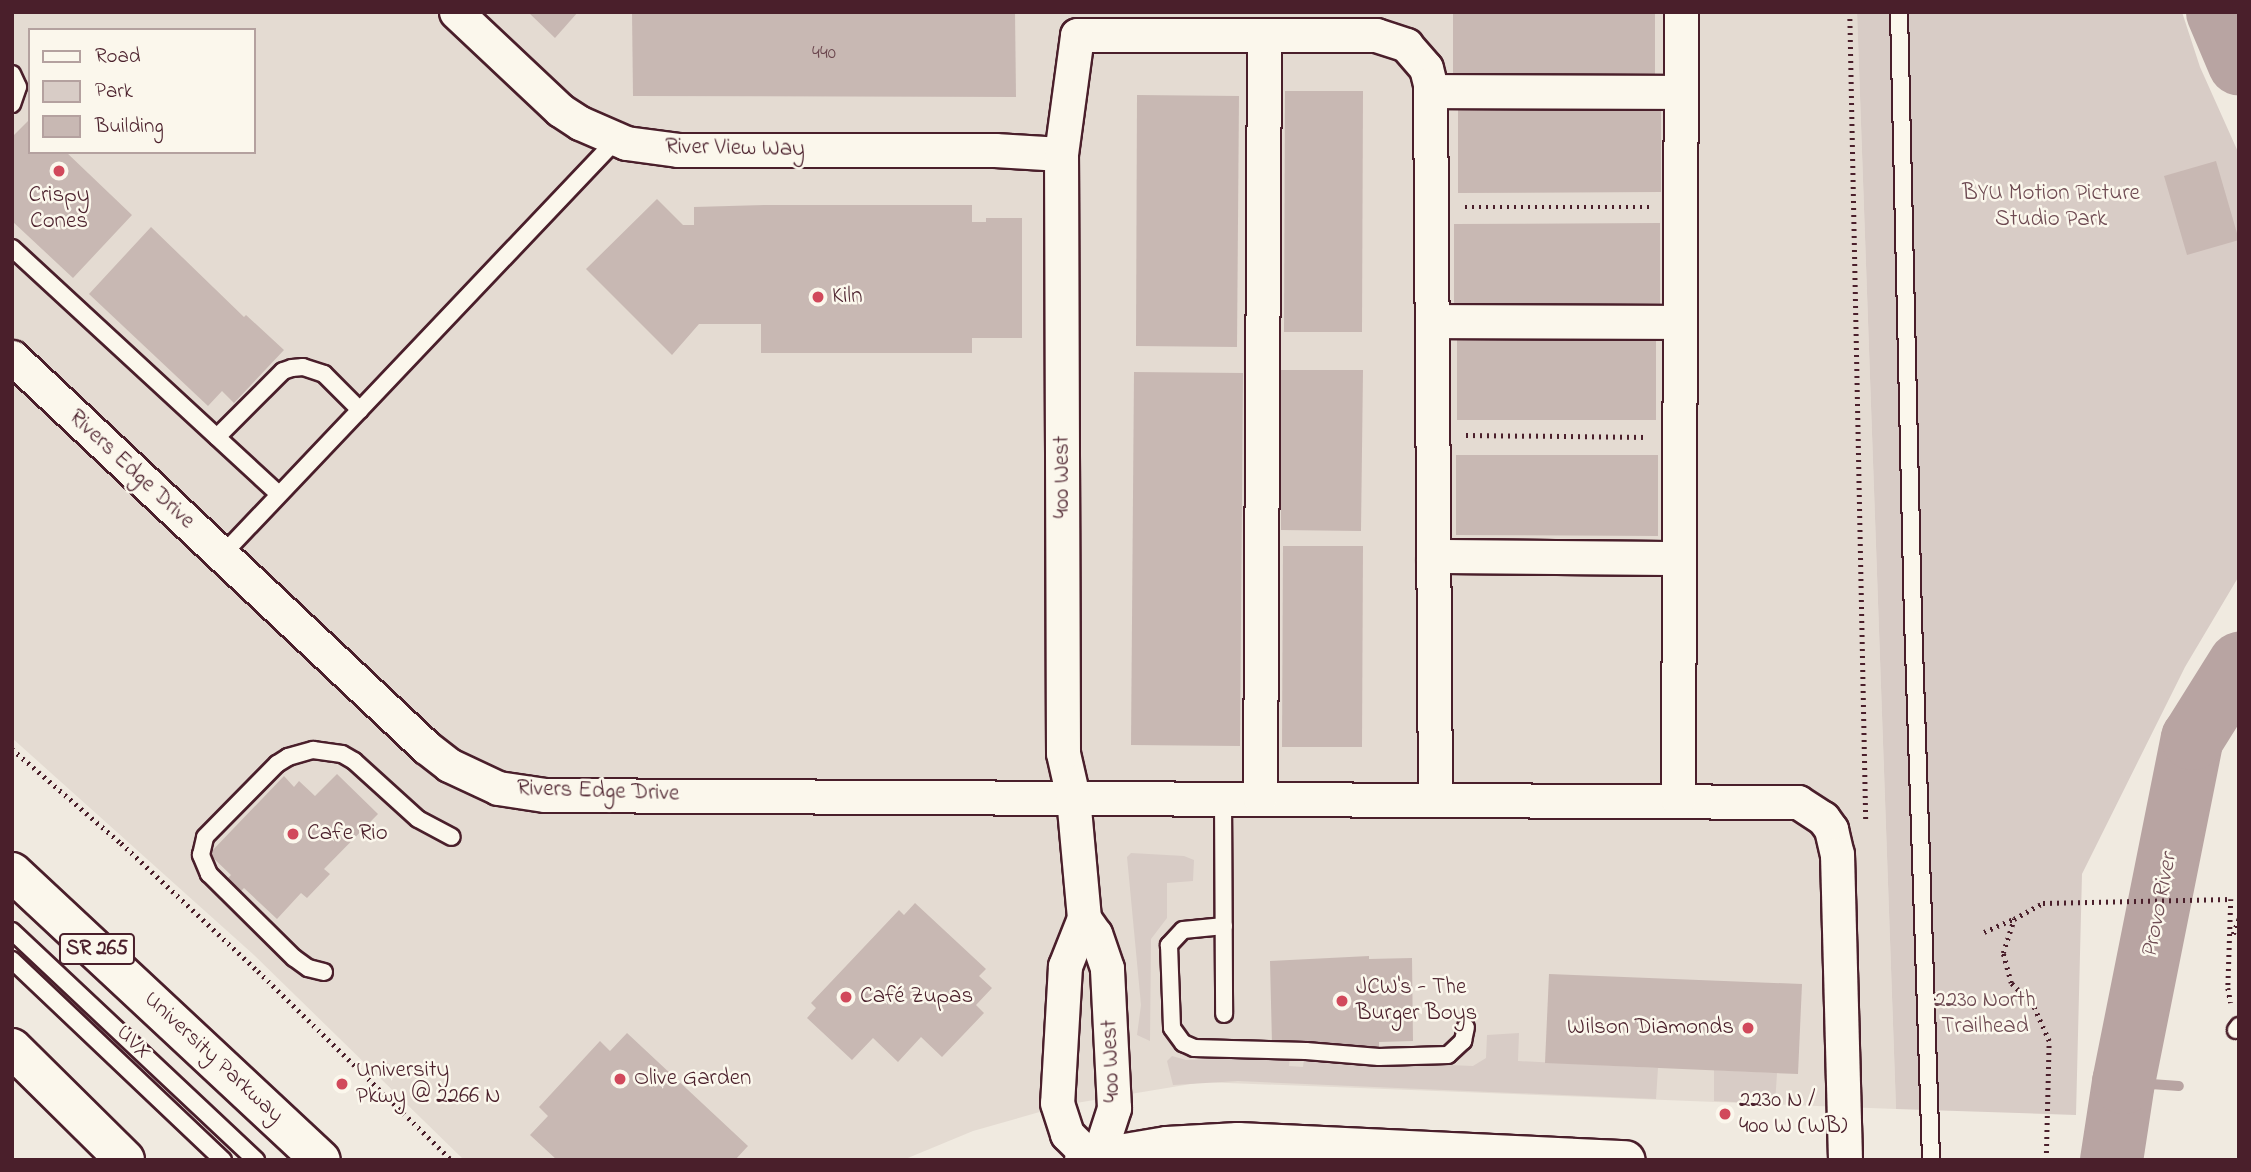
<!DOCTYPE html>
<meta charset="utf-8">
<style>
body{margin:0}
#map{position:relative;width:2251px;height:1172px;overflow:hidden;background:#f0eae0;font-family:"Indie Flower",sans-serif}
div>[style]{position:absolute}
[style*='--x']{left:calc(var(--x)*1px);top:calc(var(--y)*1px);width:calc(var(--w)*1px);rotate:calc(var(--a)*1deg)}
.built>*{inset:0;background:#e4dbd2}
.green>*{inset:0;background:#d8ccc6}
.stream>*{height:10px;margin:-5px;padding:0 5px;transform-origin:5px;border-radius:5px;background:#b8a4a2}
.river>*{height:63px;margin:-31.5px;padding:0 31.5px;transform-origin:31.5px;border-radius:31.5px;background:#b8a4a2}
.building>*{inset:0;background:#c8b8b3}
.path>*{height:4.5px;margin-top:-2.25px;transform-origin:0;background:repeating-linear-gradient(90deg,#4a1f2b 0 2px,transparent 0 7px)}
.roads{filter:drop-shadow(2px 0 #4a1f2b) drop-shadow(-2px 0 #4a1f2b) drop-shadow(0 2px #4a1f2b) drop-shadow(0 -2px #4a1f2b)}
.service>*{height:16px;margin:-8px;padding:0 8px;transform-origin:8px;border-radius:8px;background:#fbf7ec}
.minor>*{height:33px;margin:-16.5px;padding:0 16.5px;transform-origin:16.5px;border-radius:16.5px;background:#fbf7ec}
.secondary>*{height:38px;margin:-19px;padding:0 19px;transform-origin:19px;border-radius:19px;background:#fbf7ec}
.primary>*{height:38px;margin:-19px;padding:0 19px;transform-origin:19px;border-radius:19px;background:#fbf7ec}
.dots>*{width:19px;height:19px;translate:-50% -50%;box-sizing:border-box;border:4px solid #fbf7ec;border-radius:50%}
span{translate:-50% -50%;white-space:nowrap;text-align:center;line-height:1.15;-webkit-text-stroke:5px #fbf7ec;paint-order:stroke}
.number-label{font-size:19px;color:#6a454d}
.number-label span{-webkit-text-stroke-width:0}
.shield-label span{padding:2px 5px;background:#fbf7ec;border:2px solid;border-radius:5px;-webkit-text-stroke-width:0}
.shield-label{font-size:21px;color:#4a1f2b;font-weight:700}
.street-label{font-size:23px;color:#4a1f2b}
.park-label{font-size:23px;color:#6e4a52}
.poi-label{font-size:23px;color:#4a1f2b}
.left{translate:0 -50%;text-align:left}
.right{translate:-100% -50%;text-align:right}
.water-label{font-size:24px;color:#704e55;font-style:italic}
.frame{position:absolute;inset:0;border:14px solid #4a1f2b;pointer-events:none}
.legend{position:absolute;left:28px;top:28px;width:228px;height:126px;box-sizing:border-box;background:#fbf7ec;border:2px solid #b4a19f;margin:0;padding:9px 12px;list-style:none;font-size:21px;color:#4a1f2b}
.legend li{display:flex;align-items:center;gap:14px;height:35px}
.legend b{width:35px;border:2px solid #b4a19f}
</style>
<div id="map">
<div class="built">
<div style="clip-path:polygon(evenodd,12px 12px,1857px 12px,1896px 1109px,1203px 1082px,1064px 1105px,973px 1131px,903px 1160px,464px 1160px,254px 955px,12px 738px,12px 12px,30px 30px,254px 30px,254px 152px,30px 152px,30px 30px)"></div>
</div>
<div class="green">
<div style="clip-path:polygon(1857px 12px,2182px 12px,2200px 67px,2239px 154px,2239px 576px,2185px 667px,2082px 874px,2076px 1115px,1896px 1109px)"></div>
<div style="clip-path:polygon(1131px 853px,1184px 856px,1194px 860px,1193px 881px,1167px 883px,1167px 918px,1151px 939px,1150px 1041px,1137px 1035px,1141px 1005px,1127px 857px)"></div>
<div style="clip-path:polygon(1519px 1033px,1518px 1061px,1658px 1068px,1656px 1099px,1238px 1081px,1173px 1085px,1167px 1061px,1172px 1056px,1186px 1060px,1290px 1057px,1289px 1066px,1303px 1067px,1304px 1059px,1473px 1066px,1486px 1058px,1487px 1035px)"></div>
<div style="clip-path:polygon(1714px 1070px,1777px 1073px,1775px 1104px,1714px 1101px)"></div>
</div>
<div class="stream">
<div style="--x:2123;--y:1082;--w:56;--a:4.1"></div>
</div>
<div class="river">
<div style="--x:2217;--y:12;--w:56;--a:67.1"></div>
<div style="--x:2111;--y:1160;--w:79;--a:-81.3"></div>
<div style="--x:2123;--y:1082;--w:351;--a:-78.7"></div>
<div style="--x:2192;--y:738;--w:89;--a:-57.9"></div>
</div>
<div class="building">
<div style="clip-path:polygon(528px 12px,578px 12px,555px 38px)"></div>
<div style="clip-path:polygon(632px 12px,1015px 12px,1016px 97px,633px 96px)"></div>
<div style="clip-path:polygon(1453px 12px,1655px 12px,1655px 76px,1453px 75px)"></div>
<div style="clip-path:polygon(1285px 91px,1363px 91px,1362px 332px,1284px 332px)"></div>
<div style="clip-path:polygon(1137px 95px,1239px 96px,1237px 347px,1136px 346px)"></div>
<div style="clip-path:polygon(1661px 109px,1661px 192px,1458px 193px,1458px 110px)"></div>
<div style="clip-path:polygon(30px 119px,30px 152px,66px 152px,132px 215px,73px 278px,12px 221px,12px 137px)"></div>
<div style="clip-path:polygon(2216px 161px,2239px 240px,2187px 255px,2164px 176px)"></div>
<div style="clip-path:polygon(657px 199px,683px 225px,694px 225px,694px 207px,764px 205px,972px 205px,972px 222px,986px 222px,986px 218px,1022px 218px,1022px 338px,972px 338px,972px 353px,761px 353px,761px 324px,699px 324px,672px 355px,586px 269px)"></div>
<div style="clip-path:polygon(1660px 223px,1660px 306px,1454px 307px,1454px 224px)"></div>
<div style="clip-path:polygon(151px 227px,244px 317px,246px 315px,284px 350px,234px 403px,222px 391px,208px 406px,89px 294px)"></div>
<div style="clip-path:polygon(1457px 339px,1656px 340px,1656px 420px,1457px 420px)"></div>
<div style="clip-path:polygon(1281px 370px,1363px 370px,1361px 531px,1281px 530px)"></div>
<div style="clip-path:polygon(1134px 372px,1243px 373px,1240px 746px,1131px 745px)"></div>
<div style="clip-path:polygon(1456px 455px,1658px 455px,1658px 536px,1456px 535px)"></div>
<div style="clip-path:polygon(1283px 546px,1363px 546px,1362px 747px,1282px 747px)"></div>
<div style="clip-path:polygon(337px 774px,378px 814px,324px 869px,330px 874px,307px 898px,301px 893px,277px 919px,244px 888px,238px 894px,225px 881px,231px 875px,209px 854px,284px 776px,294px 787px,299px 781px,315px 796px)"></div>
<div style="clip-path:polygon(915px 903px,986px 969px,979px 976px,992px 988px,976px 1005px,984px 1013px,942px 1057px,921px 1037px,898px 1062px,873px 1038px,852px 1060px,807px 1018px,816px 1008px,811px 1003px,899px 910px,904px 915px)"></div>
<div style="clip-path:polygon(1369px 956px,1369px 959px,1412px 958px,1413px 1041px,1379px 1042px,1379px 1048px,1337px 1049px,1337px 1043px,1272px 1044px,1270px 961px)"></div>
<div style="clip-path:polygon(1549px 974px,1802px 984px,1798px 1074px,1545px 1063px)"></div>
<div style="clip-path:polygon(627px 1033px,748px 1146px,735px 1160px,557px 1160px,530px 1135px,548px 1116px,539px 1107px,600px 1041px,610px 1051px)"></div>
</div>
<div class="path">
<div style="--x:1850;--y:12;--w:808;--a:88.87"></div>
<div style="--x:1465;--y:207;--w:184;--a:0"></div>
<div style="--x:1466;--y:435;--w:180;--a:0.6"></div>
<div style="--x:12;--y:749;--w:144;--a:40.8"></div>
<div style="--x:121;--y:843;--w:187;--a:43.1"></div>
<div style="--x:258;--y:971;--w:271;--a:44.3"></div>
<div style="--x:1984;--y:932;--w:32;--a:-24"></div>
<div style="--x:2233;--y:934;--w:17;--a:-69"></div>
<div style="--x:2046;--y:1160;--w:119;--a:-88.6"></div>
<div style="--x:2049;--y:1041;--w:39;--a:-114"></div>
<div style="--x:2033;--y:1005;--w:31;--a:-135"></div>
<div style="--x:2011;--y:983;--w:31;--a:-105"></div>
<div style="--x:2003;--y:953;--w:36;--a:-72"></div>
<div style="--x:2014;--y:919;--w:33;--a:-29"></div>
<div style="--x:2043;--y:903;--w:188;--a:-1.2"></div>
<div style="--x:2231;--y:899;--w:89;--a:91.9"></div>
<div style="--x:2228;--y:988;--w:15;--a:79"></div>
</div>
<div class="roads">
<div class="service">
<div style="--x:1899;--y:12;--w:607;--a:88.68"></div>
<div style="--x:1913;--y:619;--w:541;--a:88.09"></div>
<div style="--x:12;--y:74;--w:14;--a:65"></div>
<div style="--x:18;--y:87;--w:18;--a:109"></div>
<div style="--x:12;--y:248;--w:363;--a:42.7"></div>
<div style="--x:217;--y:437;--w:93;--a:-45"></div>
<div style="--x:283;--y:371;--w:9;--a:-18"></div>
<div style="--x:292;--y:368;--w:11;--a:-5"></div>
<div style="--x:303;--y:367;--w:22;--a:18"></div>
<div style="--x:324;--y:374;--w:51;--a:45"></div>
<div style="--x:222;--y:555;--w:574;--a:-46.48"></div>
<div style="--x:1223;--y:798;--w:216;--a:89.7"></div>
<div style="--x:1224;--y:926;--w:41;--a:174.4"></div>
<div style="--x:1183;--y:930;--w:21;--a:133"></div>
<div style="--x:1169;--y:945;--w:83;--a:87.9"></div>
<div style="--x:1172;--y:1028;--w:19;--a:54"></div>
<div style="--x:1183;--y:1043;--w:12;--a:24"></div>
<div style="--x:1194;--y:1048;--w:112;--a:1.5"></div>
<div style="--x:1306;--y:1051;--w:73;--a:4.7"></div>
<div style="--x:1379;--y:1057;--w:69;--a:-1.7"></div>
<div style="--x:1448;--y:1055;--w:21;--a:-43"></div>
<div style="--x:1463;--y:1041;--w:14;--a:-78"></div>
<div style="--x:12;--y:931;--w:335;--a:43.2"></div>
<div style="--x:12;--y:960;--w:291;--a:43.5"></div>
<div style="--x:324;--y:972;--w:16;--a:-166"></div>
<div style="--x:308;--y:968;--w:17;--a:-144"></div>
<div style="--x:294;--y:958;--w:120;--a:-135.3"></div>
<div style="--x:209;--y:874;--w:21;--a:-113"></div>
<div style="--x:201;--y:855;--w:18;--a:-77"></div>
<div style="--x:205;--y:837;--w:103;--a:-45.4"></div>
<div style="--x:277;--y:764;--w:13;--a:-32"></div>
<div style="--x:288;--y:757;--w:26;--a:-16"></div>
<div style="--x:313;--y:750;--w:29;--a:8"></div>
<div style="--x:342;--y:754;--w:14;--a:30"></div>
<div style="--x:354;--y:761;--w:86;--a:42.2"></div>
<div style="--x:418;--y:819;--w:38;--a:28"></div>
<div style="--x:2236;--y:1030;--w:5;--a:-53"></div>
</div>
<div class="minor">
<div style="--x:456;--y:12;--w:143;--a:43.3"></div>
<div style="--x:560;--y:110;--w:24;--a:33"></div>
<div style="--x:580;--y:123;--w:50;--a:23.5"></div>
<div style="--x:626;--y:143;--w:52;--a:7.7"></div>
<div style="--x:678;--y:150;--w:317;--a:0"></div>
<div style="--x:995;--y:150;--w:66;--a:3.5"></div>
<div style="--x:1430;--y:91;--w:249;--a:0.2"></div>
<div style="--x:1432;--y:321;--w:246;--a:0.2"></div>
<div style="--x:12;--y:357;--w:569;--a:43.29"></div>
<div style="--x:426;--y:747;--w:29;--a:38"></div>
<div style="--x:449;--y:765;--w:54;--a:25.1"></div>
<div style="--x:498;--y:788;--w:48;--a:8.5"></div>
<div style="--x:545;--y:795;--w:1253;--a:0.32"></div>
<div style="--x:1798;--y:802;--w:30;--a:33"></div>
<div style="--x:1823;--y:818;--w:14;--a:54"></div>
<div style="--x:1831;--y:829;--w:26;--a:77"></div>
<div style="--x:1837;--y:854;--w:306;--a:88.5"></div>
<div style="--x:1433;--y:556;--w:245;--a:0.5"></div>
<div style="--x:1260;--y:798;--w:763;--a:-89.7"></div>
<div style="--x:1678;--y:799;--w:787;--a:-89.78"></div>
<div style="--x:1084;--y:918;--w:52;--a:111.6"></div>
<div style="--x:1065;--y:966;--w:137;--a:93.3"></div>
<div style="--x:1057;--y:1103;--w:33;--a:72"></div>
<div style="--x:1067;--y:1134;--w:34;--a:45"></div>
<div style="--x:1091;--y:1158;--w:20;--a:-53"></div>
<div style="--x:1103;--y:1142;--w:36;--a:-72"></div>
<div style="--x:1114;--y:1108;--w:140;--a:-92.9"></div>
<div style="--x:1107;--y:968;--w:36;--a:-109"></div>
<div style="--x:1095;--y:934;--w:19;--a:-125"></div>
<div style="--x:1084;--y:918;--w:121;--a:-95.2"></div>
<div style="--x:1073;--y:797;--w:45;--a:-102.8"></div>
<div style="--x:1063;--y:753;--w:599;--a:-90.19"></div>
<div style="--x:1061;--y:154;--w:120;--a:-82.3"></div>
<div style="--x:1077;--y:35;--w:299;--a:0"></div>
<div style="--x:1376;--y:35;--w:32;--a:18"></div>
<div style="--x:1406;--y:45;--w:30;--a:49"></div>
<div style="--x:1426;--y:68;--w:16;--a:76"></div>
<div style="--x:1430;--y:84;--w:714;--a:89.6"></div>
</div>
<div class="secondary">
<div style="--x:1084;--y:1160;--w:84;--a:-9.6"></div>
<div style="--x:1167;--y:1146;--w:71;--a:-3.2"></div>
<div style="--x:1238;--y:1142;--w:388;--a:2.7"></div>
</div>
<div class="primary">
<div style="--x:12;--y:872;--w:422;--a:43"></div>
<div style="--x:12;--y:1048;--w:159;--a:44.7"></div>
</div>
</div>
<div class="dots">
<div style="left:59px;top:171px;background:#d1495b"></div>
<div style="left:818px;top:297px;background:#d1495b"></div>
<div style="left:293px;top:834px;background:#d1495b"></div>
<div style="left:846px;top:997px;background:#d1495b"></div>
<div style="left:1342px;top:1001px;background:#d1495b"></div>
<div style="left:1748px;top:1028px;background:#d1495b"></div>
<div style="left:620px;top:1079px;background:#d1495b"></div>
<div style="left:342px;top:1084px;background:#d1495b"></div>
<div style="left:1725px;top:1114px;background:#d1495b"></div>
</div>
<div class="number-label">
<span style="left:824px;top:54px">440</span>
</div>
<div class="shield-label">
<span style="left:97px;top:949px">SR 265</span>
</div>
<div class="street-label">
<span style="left:735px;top:149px;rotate:1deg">River View Way</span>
<span style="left:131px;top:470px;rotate:43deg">Rivers Edge Drive</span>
<span style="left:1063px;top:477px;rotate:-90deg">400 West</span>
<span style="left:598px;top:792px;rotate:2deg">Rivers Edge Drive</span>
<span style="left:133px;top:1043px;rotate:44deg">UVX</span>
<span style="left:213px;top:1058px;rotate:43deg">University Parkway</span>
<span style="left:1112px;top:1061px;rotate:-92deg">400 West</span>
</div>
<div class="park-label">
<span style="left:2051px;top:207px">BYU Motion Picture<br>Studio Park</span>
<span style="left:1985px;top:1014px">2230 North<br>Trailhead</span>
</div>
<div class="poi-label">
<span style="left:59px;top:209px">Crispy<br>Cones</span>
<span class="left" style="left:832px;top:297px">Kiln</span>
<span class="left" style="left:307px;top:834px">Cafe Rio</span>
<span class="left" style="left:1356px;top:1001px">JCW's - The<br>Burger Boys</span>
<span class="left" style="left:860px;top:997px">Café Zupas</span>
<span class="right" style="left:1734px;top:1028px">Wilson Diamonds</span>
<span class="left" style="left:356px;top:1084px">University<br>Pkwy @ 2266 N</span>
<span class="left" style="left:634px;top:1079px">Olive Garden</span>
<span class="left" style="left:1739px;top:1114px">2230 N /<br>400 W (WB)</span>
</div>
<div class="water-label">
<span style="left:2160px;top:906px;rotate:-79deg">Provo River</span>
</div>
<div class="frame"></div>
<ul class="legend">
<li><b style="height:9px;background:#fbf7ec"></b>Road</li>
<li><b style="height:19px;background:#d8ccc6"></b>Park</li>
<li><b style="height:19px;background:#c8b8b3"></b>Building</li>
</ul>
</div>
